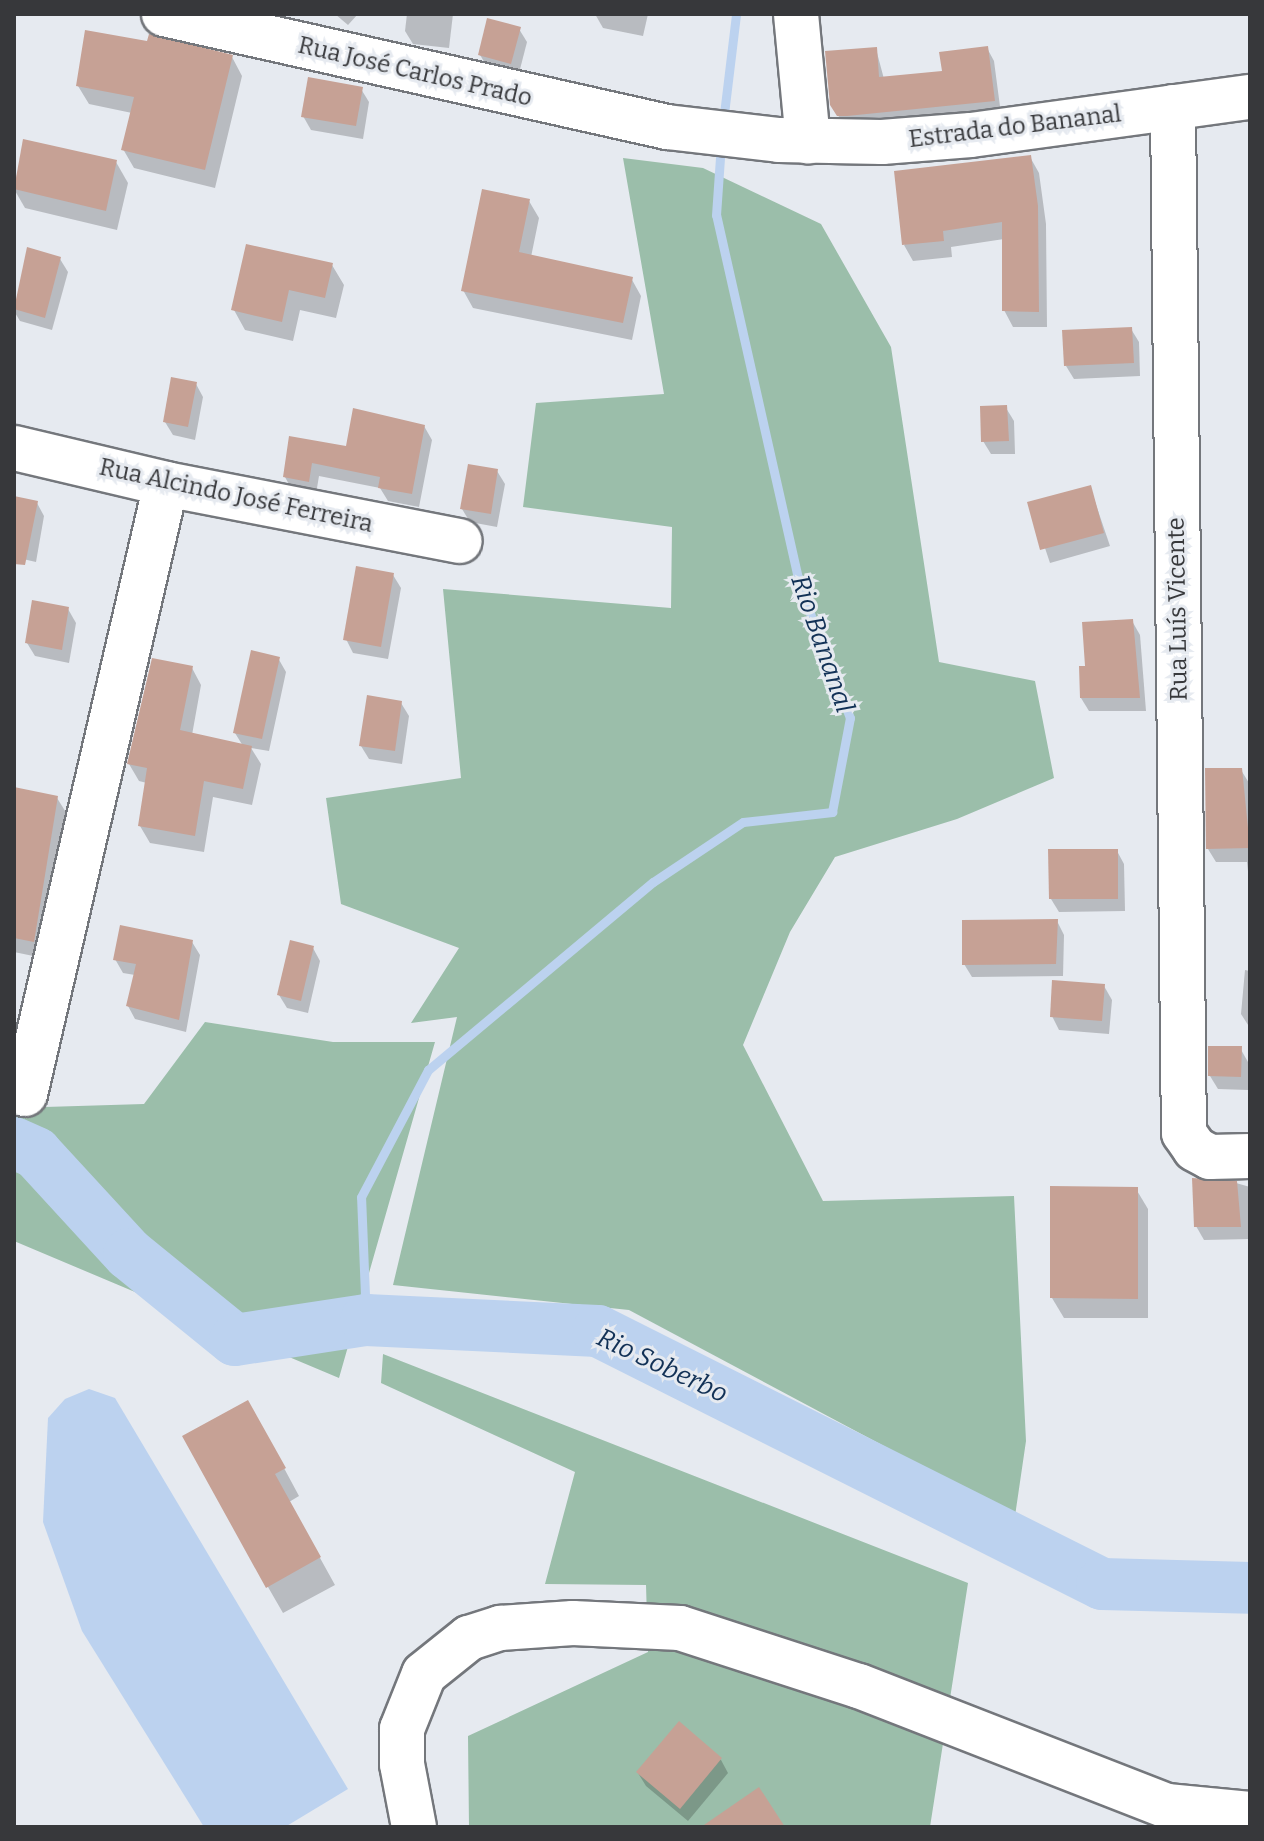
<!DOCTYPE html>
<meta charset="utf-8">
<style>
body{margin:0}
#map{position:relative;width:1264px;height:1841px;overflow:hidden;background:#e6eaf0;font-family:Bitter,serif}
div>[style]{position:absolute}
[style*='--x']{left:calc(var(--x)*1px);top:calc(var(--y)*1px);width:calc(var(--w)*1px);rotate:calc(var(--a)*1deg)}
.forest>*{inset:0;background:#9bbeaa}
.water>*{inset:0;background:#bcd2ef}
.shadow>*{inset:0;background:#0003}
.stream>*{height:9px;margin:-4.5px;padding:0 4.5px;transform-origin:4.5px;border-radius:4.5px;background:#bcd2ef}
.river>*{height:52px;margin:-26px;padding:0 26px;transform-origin:26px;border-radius:26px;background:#bcd2ef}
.building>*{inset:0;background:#c6a195}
.roads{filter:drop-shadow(2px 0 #74777c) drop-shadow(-2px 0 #74777c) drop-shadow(0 2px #74777c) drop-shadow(0 -2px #74777c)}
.minor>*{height:44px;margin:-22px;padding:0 22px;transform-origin:22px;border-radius:22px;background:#fff}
.major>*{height:44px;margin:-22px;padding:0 22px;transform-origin:22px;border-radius:22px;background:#fff}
span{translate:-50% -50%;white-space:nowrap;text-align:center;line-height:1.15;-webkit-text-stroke:6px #e6eaf0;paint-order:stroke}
.street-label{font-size:24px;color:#37383b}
.water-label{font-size:26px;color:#123156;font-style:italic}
.frame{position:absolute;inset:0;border:16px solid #37383b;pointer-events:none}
</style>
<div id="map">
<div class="forest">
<div style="clip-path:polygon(623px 158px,703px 168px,821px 224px,891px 347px,939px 662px,1035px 681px,1054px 778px,957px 819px,835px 857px,790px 932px,743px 1045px,823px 1201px,1014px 1196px,1026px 1441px,1015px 1516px,629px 1310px,393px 1285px,457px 1017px,411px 1023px,459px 948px,341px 904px,326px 798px,461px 778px,443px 589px,671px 608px,672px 527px,523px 507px,536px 403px,664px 394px)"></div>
<div style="clip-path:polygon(205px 1022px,333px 1042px,435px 1042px,339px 1378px,14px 1241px,14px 1077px,45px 1107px,144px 1104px)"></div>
<div style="clip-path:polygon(383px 1354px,968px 1583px,930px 1827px,469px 1827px,468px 1736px,648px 1652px,646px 1585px,545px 1584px,575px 1472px,381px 1383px)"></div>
</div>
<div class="water">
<div style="clip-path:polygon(89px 1389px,115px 1398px,348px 1789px,285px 1827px,204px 1827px,82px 1631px,43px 1522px,48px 1418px,65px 1399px)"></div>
</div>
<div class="shadow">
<div style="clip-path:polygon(335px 14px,358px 14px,348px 25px)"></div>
<div style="clip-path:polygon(407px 14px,453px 14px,449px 48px,413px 44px,405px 31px)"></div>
<div style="clip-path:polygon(595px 14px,648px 14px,643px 36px,603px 28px)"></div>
<div style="clip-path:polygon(519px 29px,527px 42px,518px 77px,488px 68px,480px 55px)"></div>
<div style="clip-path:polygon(987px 48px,994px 61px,1001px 114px,846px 129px,832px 105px,876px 49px,884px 79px,944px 73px)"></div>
<div style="clip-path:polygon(232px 57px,242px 76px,215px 188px,134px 168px,123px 149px,132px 113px,89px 104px,78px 86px)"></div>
<div style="clip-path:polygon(361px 89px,369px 102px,363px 139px,311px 130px,303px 116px)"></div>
<div style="clip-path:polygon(24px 141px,116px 162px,128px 183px,117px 230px,25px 208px,14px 189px)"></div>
<div style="clip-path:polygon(1030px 157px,1039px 173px,1046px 224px,1047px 327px,1013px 327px,1004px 310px,1004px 239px,951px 247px,952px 257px,913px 261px,904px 245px)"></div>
<div style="clip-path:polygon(529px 201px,539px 218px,531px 257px,631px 278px,641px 296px,632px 340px,473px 308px,463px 290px)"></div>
<div style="clip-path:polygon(28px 250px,60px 259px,68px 272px,52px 330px,20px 321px,14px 311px)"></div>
<div style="clip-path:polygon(332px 265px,344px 285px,336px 318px,300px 310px,293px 341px,245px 330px,234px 310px)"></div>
<div style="clip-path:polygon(1131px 329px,1139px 342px,1140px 376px,1074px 379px,1066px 366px)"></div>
<div style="clip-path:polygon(196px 384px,203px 397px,195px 440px,173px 435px,165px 422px)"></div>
<div style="clip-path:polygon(1006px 408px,1014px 421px,1015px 454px,991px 454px,983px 441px)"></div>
<div style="clip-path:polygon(424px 426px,432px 440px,419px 507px,388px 501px,380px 488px,319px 476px,316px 494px,292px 490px,285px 477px,291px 439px,348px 448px)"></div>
<div style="clip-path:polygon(497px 471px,505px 484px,497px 527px,470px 522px,462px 509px)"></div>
<div style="clip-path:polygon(1090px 487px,1110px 546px,1050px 563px,1030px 503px)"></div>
<div style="clip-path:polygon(14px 498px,37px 503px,44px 516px,36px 562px,14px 557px)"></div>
<div style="clip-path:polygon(393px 575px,401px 588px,388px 659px,353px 653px,346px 639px)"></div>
<div style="clip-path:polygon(68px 609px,76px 623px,69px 663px,35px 656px,27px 643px)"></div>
<div style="clip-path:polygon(1132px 621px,1140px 635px,1146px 711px,1089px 711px,1081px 698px,1087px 668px)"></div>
<div style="clip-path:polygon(278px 658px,286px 672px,269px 751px,251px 748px,261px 764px,252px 805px,213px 797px,204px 852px,150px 843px,140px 826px,147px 783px,139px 781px,129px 764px,192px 668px,201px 685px,192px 735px,243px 746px,235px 733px)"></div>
<div style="clip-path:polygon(401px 703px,409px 716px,402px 764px,369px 759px,361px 746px)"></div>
<div style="clip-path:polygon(1241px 770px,1249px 783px,1250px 890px,1247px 862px,1216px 862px,1208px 849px)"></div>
<div style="clip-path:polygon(14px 789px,57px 798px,67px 814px,43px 958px,14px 952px)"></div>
<div style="clip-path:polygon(1117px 851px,1124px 864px,1125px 911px,1059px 912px,1051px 899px)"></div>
<div style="clip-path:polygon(1057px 921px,1064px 935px,1063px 976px,972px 977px,964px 964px)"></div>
<div style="clip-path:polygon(192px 942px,200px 955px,186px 1032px,135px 1019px,128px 1006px,135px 975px,123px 973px,115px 959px)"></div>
<div style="clip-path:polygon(313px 948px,320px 961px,308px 1013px,287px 1008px,279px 995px)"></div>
<div style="clip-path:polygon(1245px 970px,1250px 971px,1250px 1028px,1241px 1014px)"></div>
<div style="clip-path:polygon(1104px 986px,1112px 1000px,1109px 1034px,1059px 1030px,1052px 1016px)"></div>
<div style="clip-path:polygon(1240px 1048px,1248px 1062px,1248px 1090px,1218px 1089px,1210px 1076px)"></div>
<div style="clip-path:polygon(1236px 1183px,1250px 1187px,1250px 1239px,1204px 1240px,1196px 1226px)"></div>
<div style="clip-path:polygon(1136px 1189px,1148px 1209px,1148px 1318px,1064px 1318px,1052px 1298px)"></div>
<div style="clip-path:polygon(263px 1429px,299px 1496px,289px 1502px,335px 1585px,283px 1613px,268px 1587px)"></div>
<div style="clip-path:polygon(679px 1724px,721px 1760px,728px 1773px,688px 1821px,646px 1786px,638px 1773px)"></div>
</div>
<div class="stream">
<div style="--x:723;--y:122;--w:109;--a:-83.1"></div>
<div style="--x:366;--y:1320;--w:123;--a:-92.3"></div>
<div style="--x:361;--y:1197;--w:144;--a:-62.2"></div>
<div style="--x:428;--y:1070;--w:293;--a:-39.9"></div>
<div style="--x:653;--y:882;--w:108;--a:-33.7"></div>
<div style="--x:743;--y:822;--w:90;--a:-6.4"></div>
<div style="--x:832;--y:812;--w:96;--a:-79.2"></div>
<div style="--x:850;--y:718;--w:140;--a:-110.9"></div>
<div style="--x:800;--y:587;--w:381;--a:-102.7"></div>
<div style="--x:716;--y:215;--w:71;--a:-86"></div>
</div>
<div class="river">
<div style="--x:14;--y:1143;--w:24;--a:24"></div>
<div style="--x:36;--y:1153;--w:137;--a:47.4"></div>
<div style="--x:129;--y:1254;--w:136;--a:39.1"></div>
<div style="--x:235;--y:1340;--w:133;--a:-8.7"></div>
<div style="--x:366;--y:1320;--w:232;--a:2.7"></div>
<div style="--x:598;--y:1331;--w:564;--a:26.66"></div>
<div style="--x:1102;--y:1584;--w:148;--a:1.5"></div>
</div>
<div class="building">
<div style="clip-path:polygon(487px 18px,521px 27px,511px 64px,478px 55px)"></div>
<div style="clip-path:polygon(85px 30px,147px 41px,149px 34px,233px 55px,205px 170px,121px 150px,134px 97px,76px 86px)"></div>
<div style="clip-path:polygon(988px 46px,995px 101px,847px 116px,837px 116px,830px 105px,825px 51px,877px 47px,879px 77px,942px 71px,939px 52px)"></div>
<div style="clip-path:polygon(308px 77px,363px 87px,356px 126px,301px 117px)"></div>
<div style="clip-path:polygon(23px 139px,117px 160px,106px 211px,14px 189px)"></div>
<div style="clip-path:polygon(1031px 155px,1038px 206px,1039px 312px,1002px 311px,1002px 222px,943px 231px,944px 241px,902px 245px,894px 171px)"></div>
<div style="clip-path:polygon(482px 189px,530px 199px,519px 252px,633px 277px,623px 323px,461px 291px)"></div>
<div style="clip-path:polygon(246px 244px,333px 263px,325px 298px,289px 290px,282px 322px,231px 310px)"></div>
<div style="clip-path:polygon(27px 247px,61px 257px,45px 318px,14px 309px)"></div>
<div style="clip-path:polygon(1132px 327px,1134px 363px,1064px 366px,1062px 330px)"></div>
<div style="clip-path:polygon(171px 377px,197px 382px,188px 427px,163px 422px)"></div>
<div style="clip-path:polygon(1007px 405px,1009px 441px,981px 442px,980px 406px)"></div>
<div style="clip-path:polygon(353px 408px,425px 425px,412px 494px,378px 488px,380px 477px,312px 463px,309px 482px,283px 477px,289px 436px,346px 446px)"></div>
<div style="clip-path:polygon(468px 464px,498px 469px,491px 514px,460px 509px)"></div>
<div style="clip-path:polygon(1091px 485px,1104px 533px,1040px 550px,1027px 502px)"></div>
<div style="clip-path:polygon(14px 496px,38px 501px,25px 565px,14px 564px)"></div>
<div style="clip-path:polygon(356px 566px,394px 573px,381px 647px,343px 640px)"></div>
<div style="clip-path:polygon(32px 600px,69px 607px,62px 650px,25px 643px)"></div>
<div style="clip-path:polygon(1133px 619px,1140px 698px,1080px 698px,1079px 666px,1085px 666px,1082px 622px)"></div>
<div style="clip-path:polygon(251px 650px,280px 657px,262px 739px,233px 733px)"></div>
<div style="clip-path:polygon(152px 658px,193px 666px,180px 730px,252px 746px,243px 789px,204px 781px,195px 836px,138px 826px,147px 768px,127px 764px)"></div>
<div style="clip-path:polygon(367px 695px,402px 701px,395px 751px,359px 746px)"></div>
<div style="clip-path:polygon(1205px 768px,1242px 768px,1250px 848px,1206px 849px)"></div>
<div style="clip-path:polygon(14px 787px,58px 796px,34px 942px,14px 938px)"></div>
<div style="clip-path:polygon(1048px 849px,1118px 849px,1118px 899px,1049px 899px)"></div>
<div style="clip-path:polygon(1058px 919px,1056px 964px,962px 965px,962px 920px)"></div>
<div style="clip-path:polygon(120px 925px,193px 940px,179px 1020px,126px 1006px,136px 964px,113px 960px)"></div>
<div style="clip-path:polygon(290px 940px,314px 946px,301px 1001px,277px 995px)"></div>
<div style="clip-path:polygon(1052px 980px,1105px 984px,1102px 1021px,1050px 1017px)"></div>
<div style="clip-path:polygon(1208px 1046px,1242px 1046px,1241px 1077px,1208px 1076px)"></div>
<div style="clip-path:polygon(1192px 1178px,1237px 1181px,1241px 1227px,1194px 1227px)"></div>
<div style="clip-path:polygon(1050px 1186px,1138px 1187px,1138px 1299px,1050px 1298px)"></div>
<div style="clip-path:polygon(248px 1400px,286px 1468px,275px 1474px,321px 1557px,266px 1588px,182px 1436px)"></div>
<div style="clip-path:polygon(679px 1721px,722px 1758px,680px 1809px,636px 1772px)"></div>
<div style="clip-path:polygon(759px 1787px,785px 1827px,701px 1827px)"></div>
</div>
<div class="roads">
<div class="minor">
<div style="--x:796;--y:14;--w:128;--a:84.6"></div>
<div style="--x:1173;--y:107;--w:1026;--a:89.39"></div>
<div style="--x:1184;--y:1133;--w:19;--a:55"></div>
<div style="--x:1195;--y:1149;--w:17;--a:28"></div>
<div style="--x:1210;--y:1157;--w:40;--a:-1.4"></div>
<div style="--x:14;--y:448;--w:156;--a:13.3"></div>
<div style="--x:166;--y:484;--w:299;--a:11"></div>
<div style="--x:25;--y:1094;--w:626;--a:-76.98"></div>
<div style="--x:414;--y:1827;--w:64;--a:-100.8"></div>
<div style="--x:402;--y:1764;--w:35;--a:-90"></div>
<div style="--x:402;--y:1729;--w:59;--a:-68.2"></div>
<div style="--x:424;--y:1674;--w:58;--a:-38.7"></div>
<div style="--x:469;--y:1638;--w:33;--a:-18"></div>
<div style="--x:500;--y:1628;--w:73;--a:-3.9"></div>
<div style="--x:573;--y:1623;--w:107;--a:2.7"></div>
<div style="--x:680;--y:1628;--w:188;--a:18"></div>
<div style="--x:859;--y:1686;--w:331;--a:21.3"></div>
<div style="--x:1167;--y:1806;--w:83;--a:5.5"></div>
</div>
<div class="major">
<div style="--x:164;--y:14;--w:516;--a:12.66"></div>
<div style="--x:667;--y:127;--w:113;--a:6.6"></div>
<div style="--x:779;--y:140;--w:103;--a:1.1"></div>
<div style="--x:882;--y:142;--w:89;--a:-4.5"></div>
<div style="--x:971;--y:135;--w:282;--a:-7.8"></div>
</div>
</div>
<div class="street-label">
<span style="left:415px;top:72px;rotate:13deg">Rua José Carlos Prado</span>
<span style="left:1015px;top:127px;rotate:-7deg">Estrada do Bananal</span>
<span style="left:236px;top:496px;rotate:12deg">Rua Alcindo José Ferreira</span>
<span style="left:1178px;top:609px;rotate:-91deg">Rua Luís Vicente</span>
</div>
<div class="water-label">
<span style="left:822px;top:644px;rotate:71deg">Rio Bananal</span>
<span style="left:662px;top:1366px;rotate:25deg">Rio Soberbo</span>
</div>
<div class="frame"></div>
</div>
